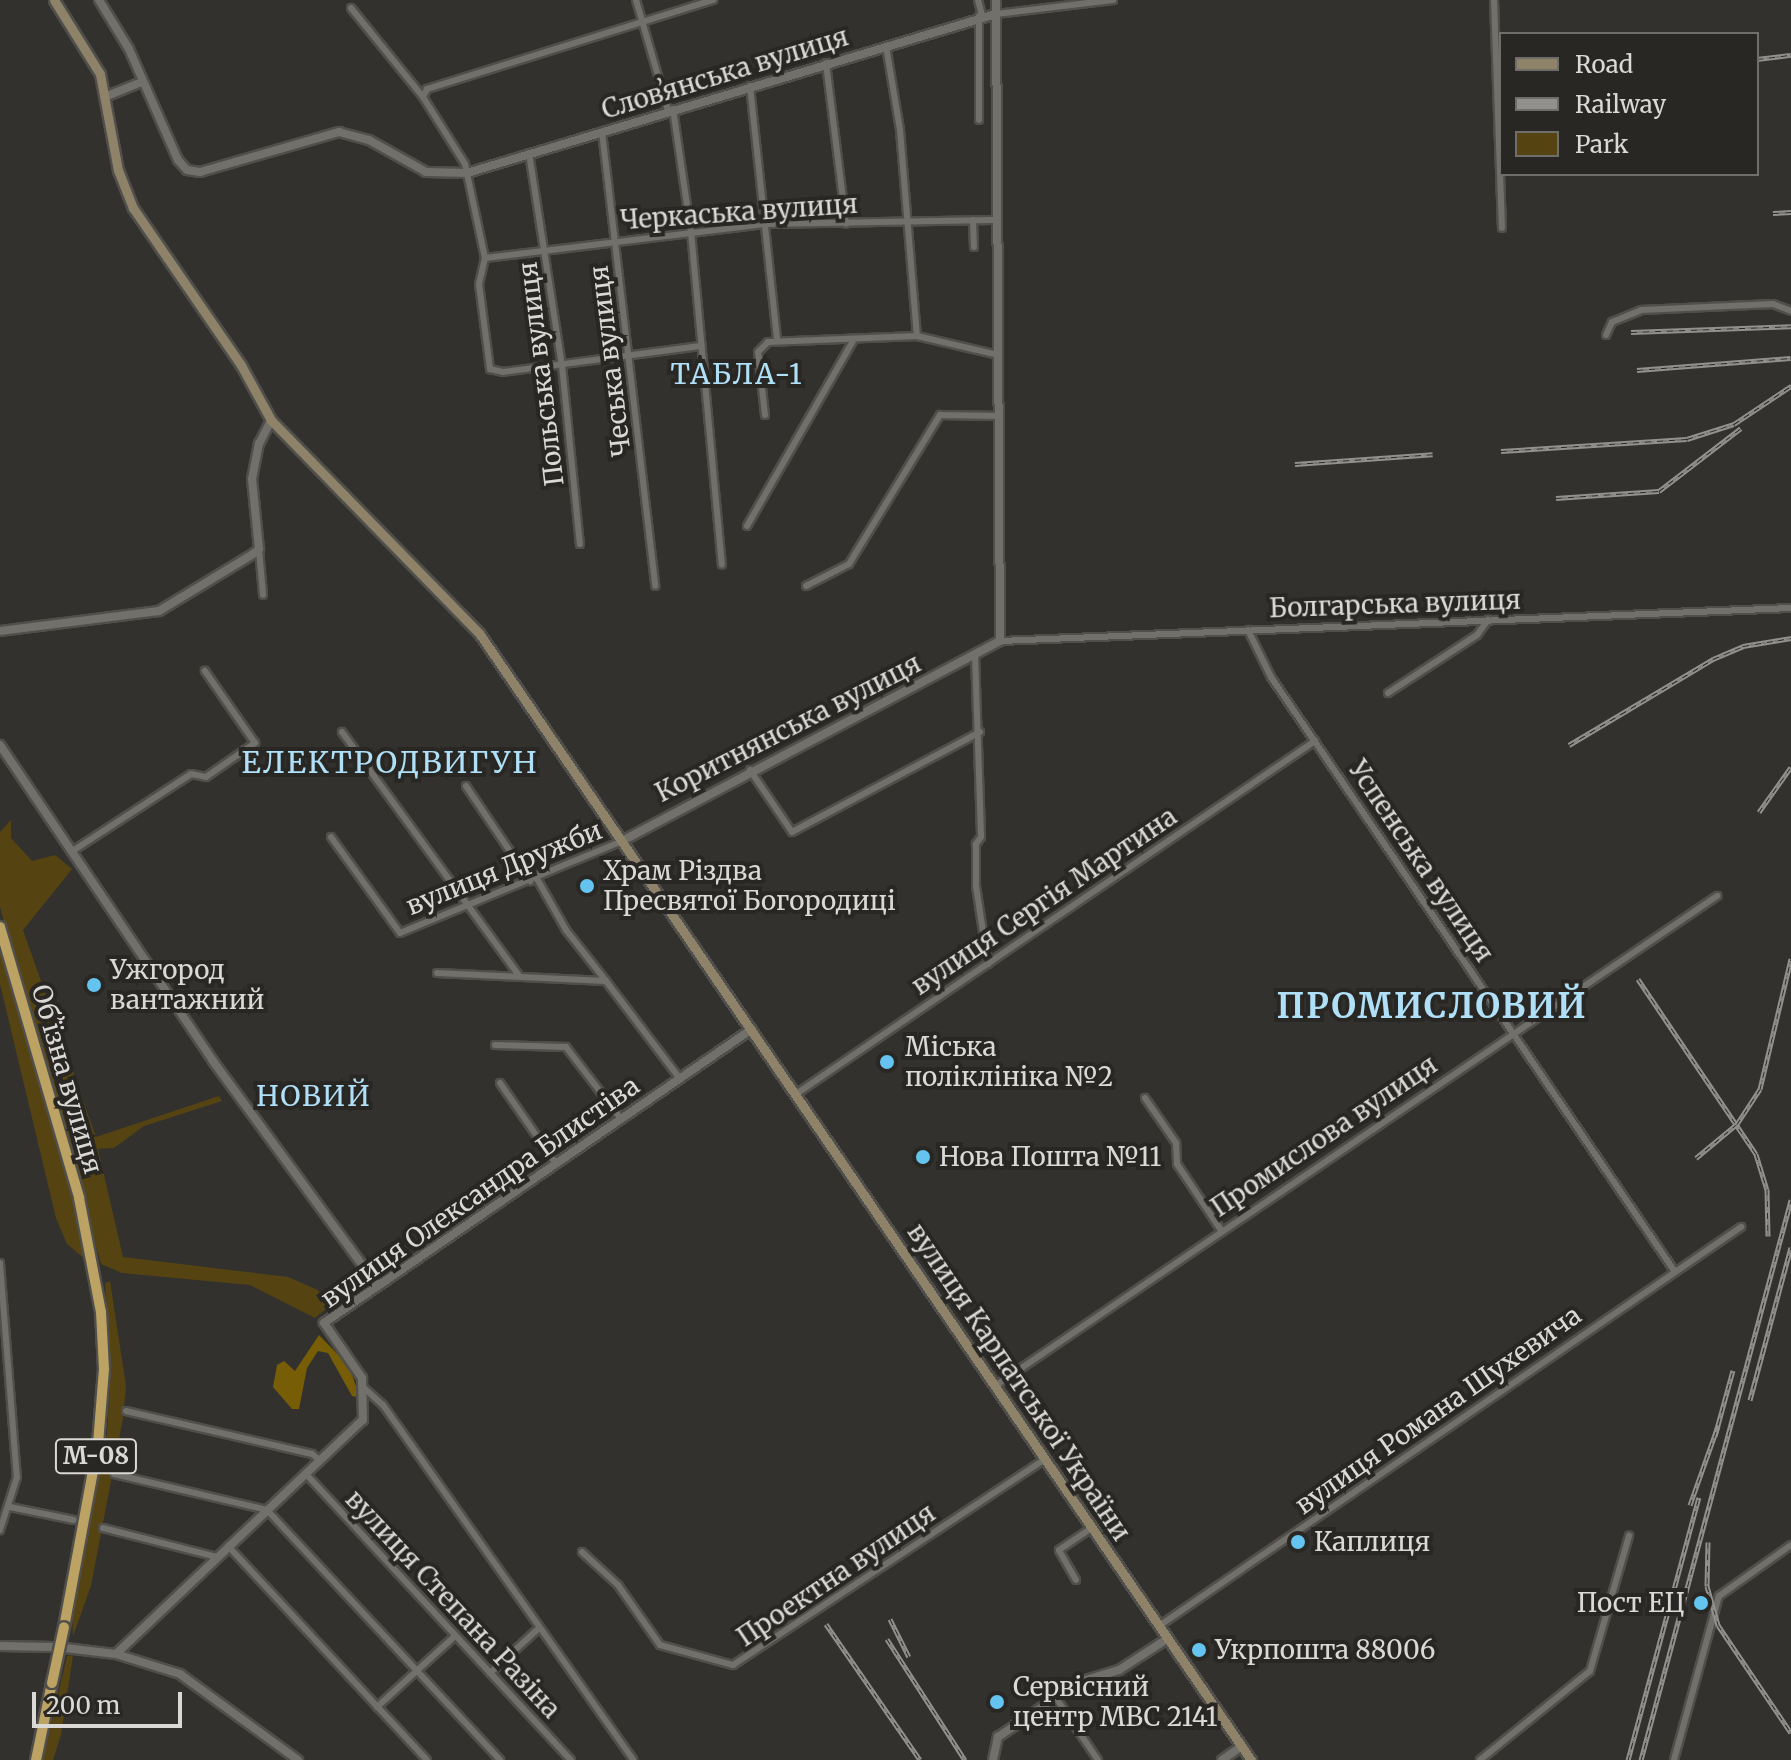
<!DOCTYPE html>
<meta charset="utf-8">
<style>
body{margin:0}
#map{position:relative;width:1791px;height:1760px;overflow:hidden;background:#33312d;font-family:Merriweather,serif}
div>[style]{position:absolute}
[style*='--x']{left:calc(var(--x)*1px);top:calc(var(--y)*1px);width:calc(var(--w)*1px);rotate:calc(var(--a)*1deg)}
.green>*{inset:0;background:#554412}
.forest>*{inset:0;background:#775d06}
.roads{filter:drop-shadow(2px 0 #504f4b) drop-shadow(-2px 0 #504f4b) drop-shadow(0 2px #504f4b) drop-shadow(0 -2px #504f4b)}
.minor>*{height:6px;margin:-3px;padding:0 3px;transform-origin:3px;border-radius:3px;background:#72706b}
.tertiary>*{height:8px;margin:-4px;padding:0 4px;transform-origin:4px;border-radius:4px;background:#72706b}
.secondary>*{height:9px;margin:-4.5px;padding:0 4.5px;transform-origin:4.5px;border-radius:4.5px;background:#8e8369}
.trunk>*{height:10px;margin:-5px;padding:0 5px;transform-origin:5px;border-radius:5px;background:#bca364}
.rail>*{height:5px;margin-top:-2.5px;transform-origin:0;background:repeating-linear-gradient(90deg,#292723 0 6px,#92918e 0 12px);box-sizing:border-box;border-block:2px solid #92918e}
.bridges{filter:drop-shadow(2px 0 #504f4b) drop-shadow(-2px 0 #504f4b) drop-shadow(0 2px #504f4b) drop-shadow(0 -2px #504f4b)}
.trunk-bridge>*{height:10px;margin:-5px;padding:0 5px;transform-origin:5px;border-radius:5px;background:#bca364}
.dots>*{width:22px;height:22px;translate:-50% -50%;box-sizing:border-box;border:4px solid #292723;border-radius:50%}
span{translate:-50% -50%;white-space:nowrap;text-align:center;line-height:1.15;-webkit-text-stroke:8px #292723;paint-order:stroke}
.shield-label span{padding:2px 6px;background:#292723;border:2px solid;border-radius:6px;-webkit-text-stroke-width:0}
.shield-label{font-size:24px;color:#dad9d6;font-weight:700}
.street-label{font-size:26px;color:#dad9d6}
.poi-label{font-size:26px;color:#dad9d6}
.left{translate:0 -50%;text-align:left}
.right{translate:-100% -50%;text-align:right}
.neighbourhood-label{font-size:28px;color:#b0e0f8;letter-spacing:2px}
.quarter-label{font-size:30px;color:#b0e0f8;letter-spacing:2px}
.district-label{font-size:34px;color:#b0e0f8;font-weight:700;letter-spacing:2px}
.legend{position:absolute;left:1499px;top:32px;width:260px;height:144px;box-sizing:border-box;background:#292723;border:2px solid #706e6b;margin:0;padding:10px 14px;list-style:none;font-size:24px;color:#dad9d6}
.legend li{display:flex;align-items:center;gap:16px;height:40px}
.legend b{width:40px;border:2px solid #706e6b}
.scale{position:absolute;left:32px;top:1692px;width:150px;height:36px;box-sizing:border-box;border:4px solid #dad9d6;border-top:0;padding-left:10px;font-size:24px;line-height:28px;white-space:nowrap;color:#dad9d6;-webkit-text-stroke:6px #292723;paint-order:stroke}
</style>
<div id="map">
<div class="green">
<div style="clip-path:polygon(11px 820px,11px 838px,32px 861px,55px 855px,72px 869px,23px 930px,96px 1137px,219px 1096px,222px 1101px,144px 1126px,114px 1148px,98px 1149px,123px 1257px,288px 1277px,318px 1290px,328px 1307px,315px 1318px,250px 1285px,122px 1273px,101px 1264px,0 907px,0 832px)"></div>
<div style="clip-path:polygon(0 946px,76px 1211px,86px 1260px,67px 1244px,56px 1218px,0 984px)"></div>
<div style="clip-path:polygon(110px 1281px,126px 1386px,123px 1418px,91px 1586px,73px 1636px,72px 1615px,107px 1433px,111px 1366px,105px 1283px)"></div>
<div style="clip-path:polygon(73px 1655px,61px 1735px,53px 1760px,43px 1760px,67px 1656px)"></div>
</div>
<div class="forest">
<div style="clip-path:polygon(319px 1335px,349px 1366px,360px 1398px,352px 1396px,328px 1353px,318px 1351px,307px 1368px,299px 1409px,292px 1409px,273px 1387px,277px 1365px,284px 1361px,295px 1371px)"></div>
</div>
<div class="roads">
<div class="minor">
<div style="--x:636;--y:0;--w:115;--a:73.8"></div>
<div style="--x:978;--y:0;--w:16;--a:75"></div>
<div style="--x:1494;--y:0;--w:228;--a:88"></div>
<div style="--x:351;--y:8;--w:114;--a:51"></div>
<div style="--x:423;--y:97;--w:79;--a:57.9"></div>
<div style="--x:465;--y:164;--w:96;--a:78"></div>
<div style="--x:485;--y:258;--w:27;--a:103"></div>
<div style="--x:479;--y:284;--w:86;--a:82.6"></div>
<div style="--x:490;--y:369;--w:13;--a:13"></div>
<div style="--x:503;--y:372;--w:200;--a:-7.5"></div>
<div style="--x:996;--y:14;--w:118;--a:-6.8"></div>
<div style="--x:886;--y:46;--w:85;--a:80.5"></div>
<div style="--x:900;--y:130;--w:207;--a:85.3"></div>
<div style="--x:826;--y:63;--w:162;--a:82.9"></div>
<div style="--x:750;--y:86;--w:255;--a:83.9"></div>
<div style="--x:423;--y:97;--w:9;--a:-63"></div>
<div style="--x:427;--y:89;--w:300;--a:-17.3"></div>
<div style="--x:673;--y:109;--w:124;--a:81.7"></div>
<div style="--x:691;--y:232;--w:334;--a:84.7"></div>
<div style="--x:979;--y:120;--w:104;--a:-90"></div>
<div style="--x:602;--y:132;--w:457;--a:83.3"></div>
<div style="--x:529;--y:153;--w:215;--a:81.2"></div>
<div style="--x:562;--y:365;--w:180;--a:84.3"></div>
<div style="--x:973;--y:220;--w:27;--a:88"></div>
<div style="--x:485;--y:258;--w:284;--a:-6.9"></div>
<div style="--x:767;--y:224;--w:230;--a:-1"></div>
<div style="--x:1606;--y:335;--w:14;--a:-65"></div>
<div style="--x:1612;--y:322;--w:31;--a:-22"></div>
<div style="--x:1641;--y:310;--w:132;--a:-2.6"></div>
<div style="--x:1773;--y:304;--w:19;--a:21"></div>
<div style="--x:765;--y:415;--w:63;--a:-96.3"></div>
<div style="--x:758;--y:352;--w:14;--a:-45"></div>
<div style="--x:768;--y:342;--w:149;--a:-2.3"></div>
<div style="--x:917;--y:336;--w:83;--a:13.2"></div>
<div style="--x:747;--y:526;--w:213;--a:-60.2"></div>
<div style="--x:259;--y:549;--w:46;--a:85"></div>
<div style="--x:806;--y:586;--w:48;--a:-27.1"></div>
<div style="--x:849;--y:564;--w:175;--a:-58.6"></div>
<div style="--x:940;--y:415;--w:58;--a:1"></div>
<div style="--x:1248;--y:630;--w:52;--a:63.9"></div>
<div style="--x:1271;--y:677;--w:719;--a:55.82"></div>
<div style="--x:1000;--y:641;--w:792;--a:-2.39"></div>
<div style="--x:975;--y:654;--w:183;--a:88.1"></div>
<div style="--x:981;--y:837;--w:9;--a:126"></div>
<div style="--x:976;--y:844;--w:42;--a:90"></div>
<div style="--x:976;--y:886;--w:79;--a:81.3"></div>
<div style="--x:1388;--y:693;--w:106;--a:-33.1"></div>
<div style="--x:1477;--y:635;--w:19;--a:-54"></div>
<div style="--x:342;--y:732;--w:301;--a:54"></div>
<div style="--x:750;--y:770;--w:75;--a:55.9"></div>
<div style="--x:792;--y:832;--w:213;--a:-28"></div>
<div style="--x:466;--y:786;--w:115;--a:56"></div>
<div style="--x:331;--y:837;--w:118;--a:54.3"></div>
<div style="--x:400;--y:933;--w:240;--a:-22.5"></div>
<div style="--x:71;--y:852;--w:143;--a:-33"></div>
<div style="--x:191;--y:774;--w:15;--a:11"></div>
<div style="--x:206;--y:777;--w:60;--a:-34.8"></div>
<div style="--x:255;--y:743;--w:88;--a:-124.8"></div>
<div style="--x:536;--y:877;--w:61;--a:60.5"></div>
<div style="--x:566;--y:930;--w:65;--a:51.9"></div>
<div style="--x:437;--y:973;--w:169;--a:2.7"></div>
<div style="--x:606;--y:981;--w:123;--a:52.9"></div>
<div style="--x:495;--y:1045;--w:71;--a:1.6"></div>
<div style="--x:566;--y:1047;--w:91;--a:52.6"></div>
<div style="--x:500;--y:1083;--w:98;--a:55.3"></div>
<div style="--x:796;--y:1094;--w:628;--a:-34.22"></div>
<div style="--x:1145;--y:1098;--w:55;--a:55.4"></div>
<div style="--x:1176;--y:1143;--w:21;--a:87"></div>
<div style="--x:1177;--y:1164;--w:79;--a:56.3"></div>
<div style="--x:0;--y:1263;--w:215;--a:85.5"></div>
<div style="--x:17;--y:1477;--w:56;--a:107.8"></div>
<div style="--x:995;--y:1386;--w:873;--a:-34.16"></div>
<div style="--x:364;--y:1388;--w:25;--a:42"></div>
<div style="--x:383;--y:1405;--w:434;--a:54.8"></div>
<div style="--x:126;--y:1411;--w:191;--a:13"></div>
<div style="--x:312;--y:1454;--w:11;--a:38"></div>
<div style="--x:114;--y:1474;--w:157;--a:13.2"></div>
<div style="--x:267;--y:1510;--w:342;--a:47"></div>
<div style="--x:306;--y:1474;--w:390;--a:47.2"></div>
<div style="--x:10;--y:1507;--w:65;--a:11.5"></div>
<div style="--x:103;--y:1528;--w:118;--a:14.3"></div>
<div style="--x:228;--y:1546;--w:292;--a:47.1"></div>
<div style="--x:582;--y:1552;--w:49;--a:42.5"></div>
<div style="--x:618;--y:1585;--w:73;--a:55"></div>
<div style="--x:660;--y:1645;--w:76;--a:15.3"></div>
<div style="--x:733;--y:1665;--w:374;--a:-33.4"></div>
<div style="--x:1076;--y:1580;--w:34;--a:-120"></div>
<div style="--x:1059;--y:1550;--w:40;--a:-34"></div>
<div style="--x:1159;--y:1626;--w:706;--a:-34.43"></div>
<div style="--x:490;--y:1673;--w:65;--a:-42.5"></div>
<div style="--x:1056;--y:1698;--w:75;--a:55.9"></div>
<div style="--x:377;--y:1707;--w:105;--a:-42.3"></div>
<div style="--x:1480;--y:1760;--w:141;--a:-39"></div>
<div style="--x:1590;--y:1671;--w:141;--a:-73.9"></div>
<div style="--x:1674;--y:1760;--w:170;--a:-74.7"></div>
<div style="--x:1719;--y:1596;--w:88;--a:-35.3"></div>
</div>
<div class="tertiary">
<div style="--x:99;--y:0;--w:57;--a:58.5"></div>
<div style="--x:129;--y:49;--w:121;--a:66.2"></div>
<div style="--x:178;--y:160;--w:13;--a:48"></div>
<div style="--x:187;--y:170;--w:13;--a:9"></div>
<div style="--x:200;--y:172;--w:145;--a:-16.1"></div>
<div style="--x:339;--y:132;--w:31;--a:15"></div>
<div style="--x:369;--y:140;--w:65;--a:29.3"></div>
<div style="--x:426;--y:172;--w:41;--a:1.4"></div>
<div style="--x:467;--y:173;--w:552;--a:-16.73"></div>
<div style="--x:107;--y:96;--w:37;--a:-22"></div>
<div style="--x:0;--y:631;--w:160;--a:-7.2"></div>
<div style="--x:159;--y:611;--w:110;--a:-31.2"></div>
<div style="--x:253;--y:554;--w:8;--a:-40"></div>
<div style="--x:259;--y:549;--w:70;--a:-95.7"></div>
<div style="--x:252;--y:479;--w:36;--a:-79"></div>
<div style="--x:259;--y:444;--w:27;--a:-63"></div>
<div style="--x:0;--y:745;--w:381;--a:56"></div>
<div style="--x:213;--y:1061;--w:278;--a:53.8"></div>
<div style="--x:622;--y:841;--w:428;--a:-27.9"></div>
<div style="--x:1000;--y:641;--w:641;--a:-90.36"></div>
<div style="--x:0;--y:1646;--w:53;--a:1.1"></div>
<div style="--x:65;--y:1648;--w:51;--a:6.7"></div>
<div style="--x:116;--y:1654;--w:67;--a:17.4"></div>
<div style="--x:180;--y:1674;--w:146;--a:36.1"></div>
<div style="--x:116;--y:1654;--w:340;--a:-43.5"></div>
<div style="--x:363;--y:1420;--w:42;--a:-91.4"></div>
<div style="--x:362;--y:1378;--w:67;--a:-124.6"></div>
<div style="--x:324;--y:1323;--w:519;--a:-34.49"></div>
<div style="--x:993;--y:1760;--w:24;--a:-78"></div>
<div style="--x:998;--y:1737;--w:98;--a:-34.2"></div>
<div style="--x:1079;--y:1682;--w:42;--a:-16.7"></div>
<div style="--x:1119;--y:1670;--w:57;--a:-32.9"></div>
<div style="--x:1222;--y:1760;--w:24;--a:-35"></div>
</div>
<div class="secondary">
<div style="--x:54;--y:0;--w:87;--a:58.1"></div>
<div style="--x:100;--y:74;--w:98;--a:79.4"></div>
<div style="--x:118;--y:170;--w:41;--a:68.5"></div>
<div style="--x:133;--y:208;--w:191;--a:55.5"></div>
<div style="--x:241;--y:365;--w:63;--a:61.4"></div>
<div style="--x:271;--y:420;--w:298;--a:45.7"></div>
<div style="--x:479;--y:633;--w:1366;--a:55.59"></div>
</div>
<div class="trunk">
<div style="--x:0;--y:927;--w:282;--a:73.7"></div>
<div style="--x:79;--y:1198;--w:116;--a:79.1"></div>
<div style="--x:101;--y:1312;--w:57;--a:87"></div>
<div style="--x:104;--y:1369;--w:75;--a:94.6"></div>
<div style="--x:98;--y:1444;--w:186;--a:100.5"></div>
<div style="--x:36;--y:1760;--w:79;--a:-78.3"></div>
</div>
</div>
<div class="rail">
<div style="--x:1757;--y:59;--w:34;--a:-7"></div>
<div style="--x:1773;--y:213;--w:18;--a:-3"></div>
<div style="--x:1631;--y:332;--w:160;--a:-2.1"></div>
<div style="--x:1637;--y:370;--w:154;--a:-4.5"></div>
<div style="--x:1501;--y:451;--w:186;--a:-3.7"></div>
<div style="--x:1687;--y:439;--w:49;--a:-17.7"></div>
<div style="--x:1734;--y:424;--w:69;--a:-33.7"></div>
<div style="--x:1295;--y:464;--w:138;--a:-4.1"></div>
<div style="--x:1556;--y:498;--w:103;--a:-3.9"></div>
<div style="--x:1659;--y:491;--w:103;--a:-37.5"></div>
<div style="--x:1569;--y:745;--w:168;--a:-30.8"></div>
<div style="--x:1713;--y:659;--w:33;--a:-23"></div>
<div style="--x:1743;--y:646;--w:49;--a:-9.5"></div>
<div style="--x:1759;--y:812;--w:55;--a:-54.6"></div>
<div style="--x:1638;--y:979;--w:211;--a:56"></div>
<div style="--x:1756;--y:1154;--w:37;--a:73"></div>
<div style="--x:1767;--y:1189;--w:47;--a:88.8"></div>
<div style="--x:1696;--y:1158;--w:53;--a:-39.7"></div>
<div style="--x:1737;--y:1124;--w:42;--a:-56.7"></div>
<div style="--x:1760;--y:1089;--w:134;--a:-76.6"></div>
<div style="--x:1750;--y:1400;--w:158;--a:-75"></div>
<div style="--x:1715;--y:1436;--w:68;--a:-74.7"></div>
<div style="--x:1690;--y:1505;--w:84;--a:-70.5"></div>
<div style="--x:1708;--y:1542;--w:44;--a:91.3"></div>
<div style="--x:1707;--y:1586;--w:41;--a:74.2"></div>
<div style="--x:1718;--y:1625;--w:130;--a:55.9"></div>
<div style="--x:890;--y:1619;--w:42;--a:63.4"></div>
<div style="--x:826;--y:1624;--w:165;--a:55.3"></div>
<div style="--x:887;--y:1639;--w:144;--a:57.2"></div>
<div style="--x:1628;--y:1760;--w:272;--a:-74.9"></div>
<div style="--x:1641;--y:1760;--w:580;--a:-75"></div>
</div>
<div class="bridges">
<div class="trunk-bridge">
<div style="--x:52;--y:1683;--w:57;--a:-77.9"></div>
</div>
</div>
<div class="dots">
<div style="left:587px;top:886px;background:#65c4ef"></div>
<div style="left:94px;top:985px;background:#65c4ef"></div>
<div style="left:887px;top:1062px;background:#65c4ef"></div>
<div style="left:923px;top:1157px;background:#65c4ef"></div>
<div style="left:1298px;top:1542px;background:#65c4ef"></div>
<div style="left:1701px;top:1603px;background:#65c4ef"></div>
<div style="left:1199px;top:1650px;background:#65c4ef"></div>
<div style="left:997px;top:1702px;background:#65c4ef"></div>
</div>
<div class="shield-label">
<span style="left:96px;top:1456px">М-08</span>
</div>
<div class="street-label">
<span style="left:725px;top:73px;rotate:-17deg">Словʼянська вулиця</span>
<span style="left:739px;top:212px;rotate:-4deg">Черкаська вулиця</span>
<span style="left:610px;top:361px;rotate:-97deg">Чеська вулиця</span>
<span style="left:541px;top:374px;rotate:-97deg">Польська вулиця</span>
<span style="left:1395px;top:604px;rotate:-2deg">Болгарська вулиця</span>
<span style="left:788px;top:728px;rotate:-27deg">Коритнянська вулиця</span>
<span style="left:1421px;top:861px;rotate:56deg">Успенська вулиця</span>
<span style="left:504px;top:868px;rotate:-22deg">вулиця Дружби</span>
<span style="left:1044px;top:901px;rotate:-34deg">вулиця Сергія Мартина</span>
<span style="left:67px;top:1079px;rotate:74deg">Обʼїзна вулиця</span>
<span style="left:1324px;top:1136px;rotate:-34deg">Промислова вулиця</span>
<span style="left:480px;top:1192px;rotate:-35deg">вулиця Олександра Блистіва</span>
<span style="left:1019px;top:1382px;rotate:56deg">вулиця Карпатської України</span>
<span style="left:1438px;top:1410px;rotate:-35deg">вулиця Романа Шухевича</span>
<span style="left:836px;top:1575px;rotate:-34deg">Проектна вулиця</span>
<span style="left:453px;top:1604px;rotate:47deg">вулиця Степана Разіна</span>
</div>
<div class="poi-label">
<span class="left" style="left:603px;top:886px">Храм Різдва<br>Пресвятої Богородиці</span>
<span class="left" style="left:110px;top:985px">Ужгород<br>вантажний</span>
<span class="left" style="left:905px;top:1062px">Міська<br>поліклініка №2</span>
<span class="left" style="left:939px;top:1157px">Нова Пошта №11</span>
<span class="left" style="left:1314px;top:1542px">Каплиця</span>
<span class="right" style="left:1685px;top:1603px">Пост ЕЦ</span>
<span class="left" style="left:1215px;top:1650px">Укрпошта 88006</span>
<span class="left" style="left:1013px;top:1702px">Сервісний<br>центр МВС 2141</span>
</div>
<div class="neighbourhood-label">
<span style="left:737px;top:374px">ТАБЛА-1</span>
<span style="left:314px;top:1096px">НОВИЙ</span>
</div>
<div class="quarter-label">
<span style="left:390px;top:762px">ЕЛЕКТРОДВИГУН</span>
</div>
<div class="district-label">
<span style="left:1432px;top:1007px">ПРОМИСЛОВИЙ</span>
</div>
<ul class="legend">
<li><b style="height:10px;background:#8e8369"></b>Road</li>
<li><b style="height:10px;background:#92918e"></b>Railway</li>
<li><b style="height:22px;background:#554412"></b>Park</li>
</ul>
<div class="scale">200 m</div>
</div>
